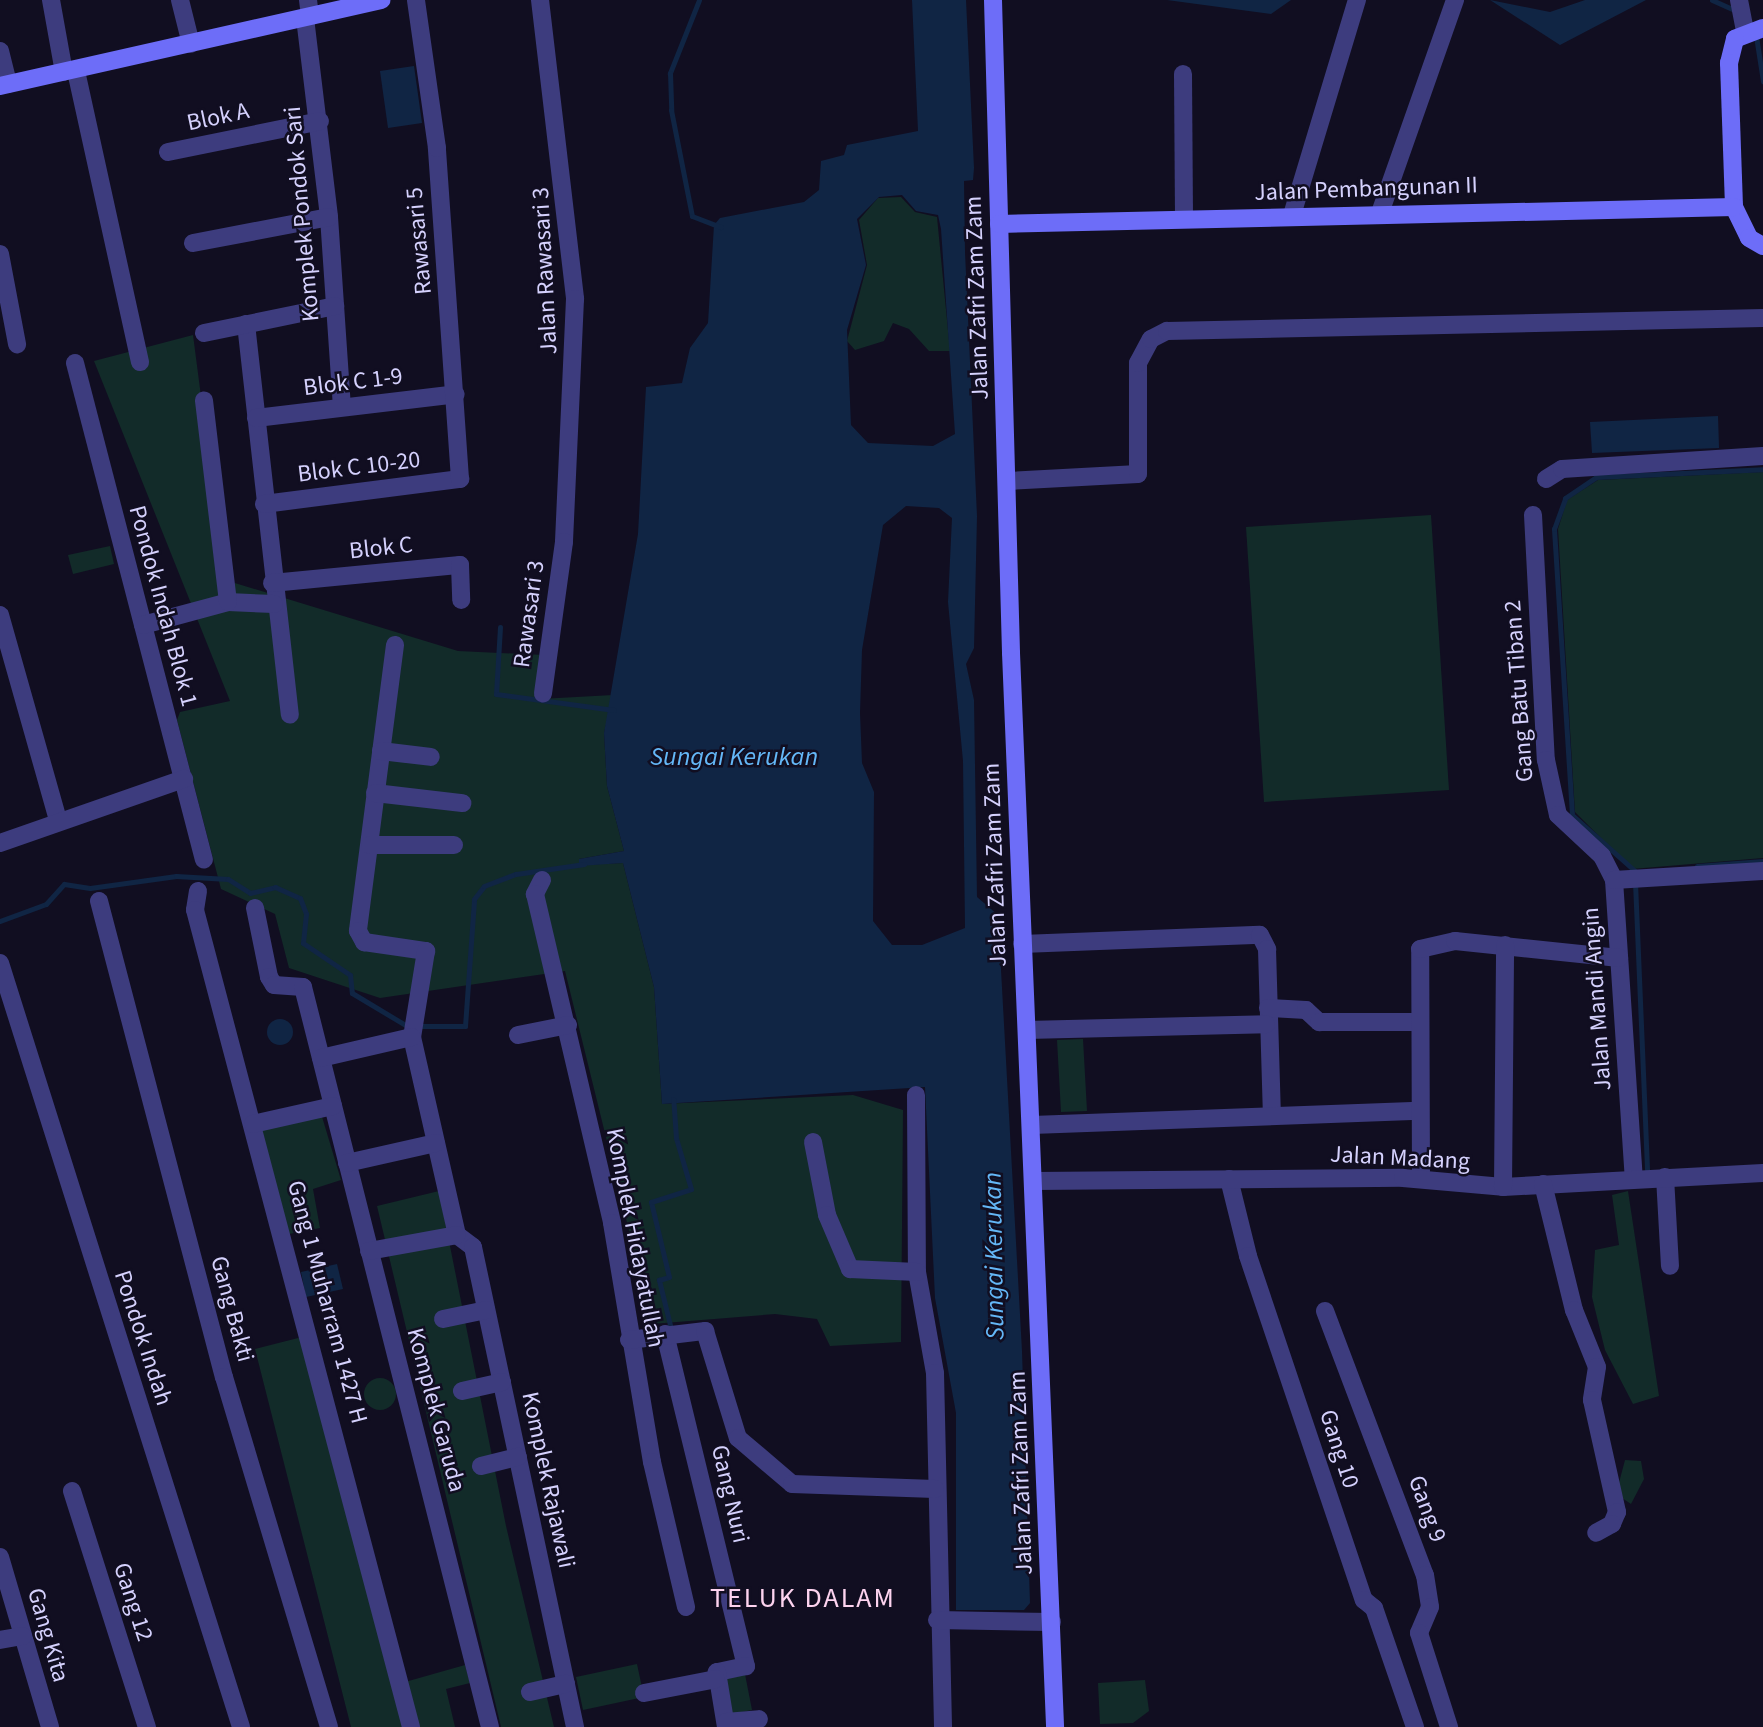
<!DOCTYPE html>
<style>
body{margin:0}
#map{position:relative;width:1763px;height:1727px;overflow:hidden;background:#110e21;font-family:"Source Sans 3",sans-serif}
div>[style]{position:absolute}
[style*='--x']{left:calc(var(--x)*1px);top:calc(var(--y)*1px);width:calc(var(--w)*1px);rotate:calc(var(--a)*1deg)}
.green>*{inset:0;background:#122b29}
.round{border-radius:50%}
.water>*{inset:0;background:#102544}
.stream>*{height:5px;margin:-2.5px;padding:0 2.5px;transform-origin:2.5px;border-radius:2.5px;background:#102544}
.street>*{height:18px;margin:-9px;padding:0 9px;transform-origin:9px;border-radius:9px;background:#3d3c7e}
.secondary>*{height:18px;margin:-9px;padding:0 9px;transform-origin:9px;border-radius:9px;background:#6d6df8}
span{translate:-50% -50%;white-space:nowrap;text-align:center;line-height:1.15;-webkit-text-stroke:5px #110e21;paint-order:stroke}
.street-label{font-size:24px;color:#d5d1fd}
.water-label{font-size:26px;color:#64b7f7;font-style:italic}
.quarter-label{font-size:28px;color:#fdd3ef;letter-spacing:2px}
</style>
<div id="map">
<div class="green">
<div style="clip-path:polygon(901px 197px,915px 212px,937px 217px,950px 351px,929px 351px,909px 329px,893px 323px,884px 341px,855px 350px,847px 341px,867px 265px,859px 220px,878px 198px)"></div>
<div style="clip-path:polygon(193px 335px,225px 580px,458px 651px,544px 655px,540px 699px,613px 695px,604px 733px,607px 786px,624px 851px,579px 859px,579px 865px,623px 863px,654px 987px,662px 1104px,853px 1095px,903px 1110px,901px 1342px,830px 1346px,817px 1319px,775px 1314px,652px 1324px,565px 971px,380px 998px,289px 968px,275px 914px,221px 889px,177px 720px,180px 712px,230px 701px,94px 361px)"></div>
<div style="clip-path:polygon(1763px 472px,1763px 858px,1632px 869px,1575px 812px,1558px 529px,1567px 500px,1598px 480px)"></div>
<div style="clip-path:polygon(1431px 515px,1449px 790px,1264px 802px,1246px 527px)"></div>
<div style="clip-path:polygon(110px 546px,114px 564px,73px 574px,68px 555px)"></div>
<div style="clip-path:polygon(1083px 1039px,1087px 1111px,1061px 1112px,1057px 1040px)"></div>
<div style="clip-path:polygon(320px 1110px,341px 1180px,313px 1189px,320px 1228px,289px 1234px,261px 1129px)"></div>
<div style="clip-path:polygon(439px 1191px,506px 1526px,554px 1727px,501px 1727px,377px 1206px)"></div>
<div style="clip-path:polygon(1628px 1191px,1659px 1396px,1633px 1404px,1605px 1350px,1592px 1297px,1595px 1250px,1619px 1245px,1612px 1195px)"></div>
<div style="clip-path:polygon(302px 1337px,398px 1684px,465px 1665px,470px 1683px,446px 1689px,455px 1727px,351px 1727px,255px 1349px)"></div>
<div class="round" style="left:364px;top:1378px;width:32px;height:32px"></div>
<div style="clip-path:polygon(1625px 1460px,1641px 1461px,1644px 1479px,1631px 1504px,1616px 1494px)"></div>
<div style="clip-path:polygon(637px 1664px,644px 1697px,583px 1710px,576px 1677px)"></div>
<div style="clip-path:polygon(744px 1669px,752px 1710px,726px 1715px,718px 1674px)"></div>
<div style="clip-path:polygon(1145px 1680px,1149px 1711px,1133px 1723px,1100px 1724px,1098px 1683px)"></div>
</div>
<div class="water">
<div style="clip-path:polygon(evenodd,912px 0,966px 0,974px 168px,973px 180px,964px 181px,965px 252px,977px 516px,974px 648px,966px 664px,974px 700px,977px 897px,998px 915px,1022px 1351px,1030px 1603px,1024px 1610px,956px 1610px,956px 1413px,935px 1298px,925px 1087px,662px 1104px,654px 987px,623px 863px,579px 866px,579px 859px,624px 851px,607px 786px,604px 733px,638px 534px,646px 387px,682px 383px,690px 348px,708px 323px,714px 225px,720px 218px,804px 202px,819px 190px,821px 161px,844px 155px,847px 145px,918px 131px,912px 0,902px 195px,916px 211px,938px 215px,941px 229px,955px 434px,933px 446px,868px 443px,851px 425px,847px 330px,866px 265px,857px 219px,879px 197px,902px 195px,912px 0,906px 506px,939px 508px,952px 518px,948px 602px,963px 761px,965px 928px,922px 945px,892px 945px,873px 921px,874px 792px,862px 763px,860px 713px,862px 650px,883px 525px,906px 506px)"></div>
<div style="clip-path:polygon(1167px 0,1291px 0,1271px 14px)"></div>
<div style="clip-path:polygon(1490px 0,1550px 12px,1585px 0,1646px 0,1560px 45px)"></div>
<div style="clip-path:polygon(414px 66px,422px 123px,388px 128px,380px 71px)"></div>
<div style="clip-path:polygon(1718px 416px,1719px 448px,1592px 453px,1590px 422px)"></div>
<div class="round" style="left:267px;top:1019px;width:26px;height:26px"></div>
<div style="clip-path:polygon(337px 1264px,343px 1289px,306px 1297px,301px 1272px)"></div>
</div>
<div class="stream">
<div style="--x:699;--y:0;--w:79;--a:111.7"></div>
<div style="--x:670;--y:73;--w:37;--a:88"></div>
<div style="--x:671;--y:110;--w:108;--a:78.8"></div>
<div style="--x:692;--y:216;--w:31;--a:21"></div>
<div style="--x:1712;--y:0;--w:30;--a:24"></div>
<div style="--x:1756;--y:36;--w:46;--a:81.2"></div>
<div style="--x:500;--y:627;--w:67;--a:93.4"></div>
<div style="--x:496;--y:694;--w:119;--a:7.7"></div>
<div style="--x:1697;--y:866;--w:66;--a:-4.3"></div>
<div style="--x:1635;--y:871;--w:84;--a:-138.4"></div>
<div style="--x:1572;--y:815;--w:287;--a:-93.6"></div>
<div style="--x:1554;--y:529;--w:33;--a:-70"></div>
<div style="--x:1565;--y:498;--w:37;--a:-34"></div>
<div style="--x:1596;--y:477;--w:167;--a:-2.7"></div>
<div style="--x:1635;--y:882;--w:288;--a:87.6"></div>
<div style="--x:0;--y:921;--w:49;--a:-20.3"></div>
<div style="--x:46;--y:904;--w:27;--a:-48"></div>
<div style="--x:64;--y:884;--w:26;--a:9"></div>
<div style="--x:90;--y:888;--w:87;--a:-7.9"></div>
<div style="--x:176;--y:876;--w:52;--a:3.3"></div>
<div style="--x:228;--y:879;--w:26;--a:32"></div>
<div style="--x:250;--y:893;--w:26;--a:-13"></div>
<div style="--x:275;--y:887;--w:27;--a:24"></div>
<div style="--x:300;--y:898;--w:17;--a:69"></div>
<div style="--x:306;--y:914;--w:29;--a:96"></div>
<div style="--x:303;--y:943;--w:57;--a:34.2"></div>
<div style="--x:350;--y:975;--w:18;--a:84"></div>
<div style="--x:352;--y:993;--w:64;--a:31"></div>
<div style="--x:407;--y:1026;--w:58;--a:0"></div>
<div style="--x:465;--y:1026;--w:127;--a:-85.9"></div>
<div style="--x:474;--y:899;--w:16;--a:-52"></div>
<div style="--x:484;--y:886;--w:34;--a:-21"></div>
<div style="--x:516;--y:874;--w:69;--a:-8.4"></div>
<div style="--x:672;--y:1333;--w:55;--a:-103.8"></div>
<div style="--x:659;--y:1280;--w:10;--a:-17"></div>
<div style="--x:669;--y:1277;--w:77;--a:-103.5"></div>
<div style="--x:651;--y:1202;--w:42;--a:-18"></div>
<div style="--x:691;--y:1189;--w:53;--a:-106.4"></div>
<div style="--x:676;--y:1138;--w:39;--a:-94"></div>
</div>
<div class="street">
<div style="--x:51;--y:0;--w:73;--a:79.8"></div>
<div style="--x:180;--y:0;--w:45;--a:76"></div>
<div style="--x:308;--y:0;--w:17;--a:83"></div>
<div style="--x:540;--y:0;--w:301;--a:83.3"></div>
<div style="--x:575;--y:299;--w:243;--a:92.6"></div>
<div style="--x:564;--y:542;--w:153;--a:97.9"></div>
<div style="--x:1739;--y:0;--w:32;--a:79"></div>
<div style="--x:305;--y:18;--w:200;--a:83.1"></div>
<div style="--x:329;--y:217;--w:190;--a:86.1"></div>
<div style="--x:0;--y:51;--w:34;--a:76"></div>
<div style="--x:76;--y:71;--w:298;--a:77.6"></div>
<div style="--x:1183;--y:74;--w:145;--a:89.6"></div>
<div style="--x:168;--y:152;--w:155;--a:-11.5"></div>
<div style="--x:1380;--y:213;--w:226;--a:-70.6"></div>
<div style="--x:1292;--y:215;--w:225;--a:-73.2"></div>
<div style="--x:193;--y:243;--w:138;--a:-10.8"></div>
<div style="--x:0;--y:254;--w:92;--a:79.3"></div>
<div style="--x:246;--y:324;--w:393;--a:83.6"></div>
<div style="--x:204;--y:333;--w:134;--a:-11.6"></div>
<div style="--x:75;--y:363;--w:513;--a:75.45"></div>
<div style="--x:256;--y:418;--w:201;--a:-6.8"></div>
<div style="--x:1546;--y:479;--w:19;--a:-32"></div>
<div style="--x:1562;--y:469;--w:201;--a:-3.7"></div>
<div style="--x:1007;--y:481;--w:131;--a:-3.1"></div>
<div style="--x:1138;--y:474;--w:111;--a:-90"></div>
<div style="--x:1138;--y:363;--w:27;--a:-62"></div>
<div style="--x:1151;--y:339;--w:18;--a:-27"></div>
<div style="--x:1167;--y:331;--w:596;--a:-1.25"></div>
<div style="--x:264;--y:504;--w:198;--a:-7.3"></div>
<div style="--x:460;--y:479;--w:332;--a:-94"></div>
<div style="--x:437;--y:148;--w:149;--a:-98.1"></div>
<div style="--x:1533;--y:515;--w:245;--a:87"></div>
<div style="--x:1546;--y:760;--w:56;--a:77.7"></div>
<div style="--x:1558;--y:815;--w:60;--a:43"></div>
<div style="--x:1602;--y:856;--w:27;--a:63"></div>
<div style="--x:1614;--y:880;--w:299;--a:86.2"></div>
<div style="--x:272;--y:583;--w:189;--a:-5.5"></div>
<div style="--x:460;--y:565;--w:35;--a:88"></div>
<div style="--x:228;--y:602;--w:46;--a:2.5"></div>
<div style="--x:0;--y:615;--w:213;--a:74.2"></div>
<div style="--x:143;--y:625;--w:88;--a:-15.1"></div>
<div style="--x:228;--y:602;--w:203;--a:-96.8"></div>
<div style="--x:395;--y:645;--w:288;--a:97.4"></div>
<div style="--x:358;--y:931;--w:13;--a:61"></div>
<div style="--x:364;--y:942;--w:63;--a:8.3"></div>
<div style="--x:426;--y:951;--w:87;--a:99.2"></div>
<div style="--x:412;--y:1037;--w:203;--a:77.2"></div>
<div style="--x:457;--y:1235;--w:20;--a:37"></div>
<div style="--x:473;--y:1247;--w:491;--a:78"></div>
<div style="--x:381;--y:751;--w:50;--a:6.8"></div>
<div style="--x:375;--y:793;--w:88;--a:6.6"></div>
<div style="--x:0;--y:843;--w:195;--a:-19.2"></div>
<div style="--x:370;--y:845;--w:84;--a:0"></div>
<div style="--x:542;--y:880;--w:16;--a:117"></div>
<div style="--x:535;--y:894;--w:338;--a:76.8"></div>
<div style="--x:612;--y:1223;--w:242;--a:80.5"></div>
<div style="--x:652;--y:1462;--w:149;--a:76.8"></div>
<div style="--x:1614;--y:880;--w:149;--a:-3.5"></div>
<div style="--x:198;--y:891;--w:19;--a:99"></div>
<div style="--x:195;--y:910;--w:845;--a:75.19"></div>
<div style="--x:99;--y:901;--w:492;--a:75.3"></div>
<div style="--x:224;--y:1377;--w:365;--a:73.3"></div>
<div style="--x:255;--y:908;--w:70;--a:78.5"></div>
<div style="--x:269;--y:977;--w:9;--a:58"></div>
<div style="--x:274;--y:985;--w:29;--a:4"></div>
<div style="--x:303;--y:987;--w:763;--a:75.82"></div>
<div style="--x:1022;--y:944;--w:238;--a:-2.2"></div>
<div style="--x:1260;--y:935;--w:16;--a:63"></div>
<div style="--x:1267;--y:949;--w:164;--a:88.3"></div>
<div style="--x:0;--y:963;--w:801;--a:72.49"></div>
<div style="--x:1268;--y:1008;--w:38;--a:3"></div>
<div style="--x:1306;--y:1010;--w:18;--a:43"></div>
<div style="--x:1319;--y:1022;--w:97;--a:0"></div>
<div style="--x:1027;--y:1030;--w:239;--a:-1.4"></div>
<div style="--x:518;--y:1035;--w:51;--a:-11.3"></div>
<div style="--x:321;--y:1058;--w:93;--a:-13"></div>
<div style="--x:916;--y:1095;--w:177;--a:89.7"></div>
<div style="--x:917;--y:1272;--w:103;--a:79.9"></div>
<div style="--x:935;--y:1373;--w:354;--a:88.7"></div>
<div style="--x:253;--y:1124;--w:82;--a:-12.7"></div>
<div style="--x:1032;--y:1125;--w:387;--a:-2.1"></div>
<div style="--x:813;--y:1142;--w:74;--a:79.1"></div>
<div style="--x:827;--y:1215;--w:59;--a:66.9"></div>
<div style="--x:850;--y:1269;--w:67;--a:2.6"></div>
<div style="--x:347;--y:1163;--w:91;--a:-12.7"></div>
<div style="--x:1665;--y:1177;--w:89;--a:86.8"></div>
<div style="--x:1229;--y:1179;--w:79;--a:76.1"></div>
<div style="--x:1248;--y:1256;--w:363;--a:71.4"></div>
<div style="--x:1364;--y:1600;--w:13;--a:39"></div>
<div style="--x:1374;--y:1608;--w:126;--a:71"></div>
<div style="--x:1421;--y:1179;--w:230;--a:-90.2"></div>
<div style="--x:1420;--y:949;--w:36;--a:-13"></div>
<div style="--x:1455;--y:941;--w:165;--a:5.9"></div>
<div style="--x:1034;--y:1181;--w:369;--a:-0.5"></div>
<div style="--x:1403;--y:1178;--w:100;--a:5.1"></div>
<div style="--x:1503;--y:1187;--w:260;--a:-3.1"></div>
<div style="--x:1543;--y:1184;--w:130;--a:76.2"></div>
<div style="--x:1574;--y:1310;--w:61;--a:68"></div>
<div style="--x:1597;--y:1367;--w:33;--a:99"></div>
<div style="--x:1592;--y:1400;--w:115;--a:77.4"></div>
<div style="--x:1617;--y:1512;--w:13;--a:113"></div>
<div style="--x:1612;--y:1524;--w:18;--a:151"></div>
<div style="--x:1503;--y:1187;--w:242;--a:-89.5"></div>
<div style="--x:369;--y:1251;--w:89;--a:-10.3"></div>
<div style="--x:1325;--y:1311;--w:282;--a:69.3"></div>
<div style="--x:1425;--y:1575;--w:32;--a:81"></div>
<div style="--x:1430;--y:1607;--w:28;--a:113"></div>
<div style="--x:1419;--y:1633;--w:99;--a:72.3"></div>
<div style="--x:443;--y:1319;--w:44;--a:-11.8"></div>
<div style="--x:665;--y:1334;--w:342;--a:76.3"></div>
<div style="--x:746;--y:1666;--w:30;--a:168"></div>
<div style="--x:717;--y:1672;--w:56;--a:80.7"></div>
<div style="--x:629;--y:1340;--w:77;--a:-6.8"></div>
<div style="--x:705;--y:1331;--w:112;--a:72.9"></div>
<div style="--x:738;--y:1438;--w:71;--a:40.4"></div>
<div style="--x:792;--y:1484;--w:143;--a:2"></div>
<div style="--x:462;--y:1391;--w:41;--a:-12.7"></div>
<div style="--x:481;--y:1466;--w:38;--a:-14"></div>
<div style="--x:72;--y:1491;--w:248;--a:72.4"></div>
<div style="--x:0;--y:1557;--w:177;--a:73.6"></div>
<div style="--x:937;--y:1620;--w:115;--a:1"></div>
<div style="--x:0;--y:1640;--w:23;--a:-10"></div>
<div style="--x:530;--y:1692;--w:37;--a:-13"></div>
<div style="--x:644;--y:1693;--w:73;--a:-11"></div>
<div style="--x:726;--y:1722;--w:33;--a:-5"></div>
</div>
<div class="secondary">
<div style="--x:993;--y:0;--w:653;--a:88.42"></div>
<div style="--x:1011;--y:653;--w:1075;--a:87.65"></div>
<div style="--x:1763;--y:28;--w:30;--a:159"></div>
<div style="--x:1735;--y:39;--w:25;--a:104"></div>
<div style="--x:1729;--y:63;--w:144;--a:88"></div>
<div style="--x:1734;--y:207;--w:34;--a:64"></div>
<div style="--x:1749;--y:238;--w:16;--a:30"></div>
<div style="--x:0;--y:86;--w:391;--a:-12.7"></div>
<div style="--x:999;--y:224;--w:735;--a:-1.32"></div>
</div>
<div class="street-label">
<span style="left:218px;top:117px;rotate:-12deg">Blok A</span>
<span style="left:1366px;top:189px;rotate:-2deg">Jalan Pembangunan II</span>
<span style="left:302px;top:214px;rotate:-95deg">Komplek Pondok Sari</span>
<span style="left:419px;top:241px;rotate:-95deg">Rawasari 5</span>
<span style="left:545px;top:271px;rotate:-93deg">Jalan Rawasari 3</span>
<span style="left:977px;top:298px;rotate:-92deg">Jalan Zafri Zam Zam</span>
<span style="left:353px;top:382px;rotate:-7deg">Blok C 1-9</span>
<span style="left:359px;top:467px;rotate:-7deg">Blok C 10-20</span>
<span style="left:381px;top:548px;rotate:-6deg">Blok C</span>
<span style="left:163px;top:606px;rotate:75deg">Pondok Indah Blok 1</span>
<span style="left:529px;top:614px;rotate:-82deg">Rawasari 3</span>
<span style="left:1519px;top:691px;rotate:-94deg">Gang Batu Tiban 2</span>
<span style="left:995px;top:865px;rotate:-92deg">Jalan Zafri Zam Zam</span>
<span style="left:1597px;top:999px;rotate:-94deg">Jalan Mandi Angin</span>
<span style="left:1400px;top:1158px;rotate:3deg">Jalan Madang</span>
<span style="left:635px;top:1238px;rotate:79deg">Komplek Hidayatullah</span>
<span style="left:327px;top:1302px;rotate:75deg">Gang 1 Muharram 1427 H</span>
<span style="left:232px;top:1309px;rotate:75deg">Gang Bakti</span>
<span style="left:143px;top:1338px;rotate:72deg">Pondok Indah</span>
<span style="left:436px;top:1410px;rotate:75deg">Komplek Garuda</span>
<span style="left:1339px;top:1449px;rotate:72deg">Gang 10</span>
<span style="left:1021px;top:1473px;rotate:-92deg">Jalan Zafri Zam Zam</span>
<span style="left:548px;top:1480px;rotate:78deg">Komplek Rajawali</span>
<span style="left:730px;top:1494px;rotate:77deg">Gang Nuri</span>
<span style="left:1427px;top:1509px;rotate:70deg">Gang 9</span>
<span style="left:133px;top:1602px;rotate:72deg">Gang 12</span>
<span style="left:48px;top:1635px;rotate:74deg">Gang Kita</span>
</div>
<div class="water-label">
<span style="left:734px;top:757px">Sungai Kerukan</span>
<span style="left:994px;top:1256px;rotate:-91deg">Sungai Kerukan</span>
</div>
<div class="quarter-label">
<span style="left:803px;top:1598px">TELUK DALAM</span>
</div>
</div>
